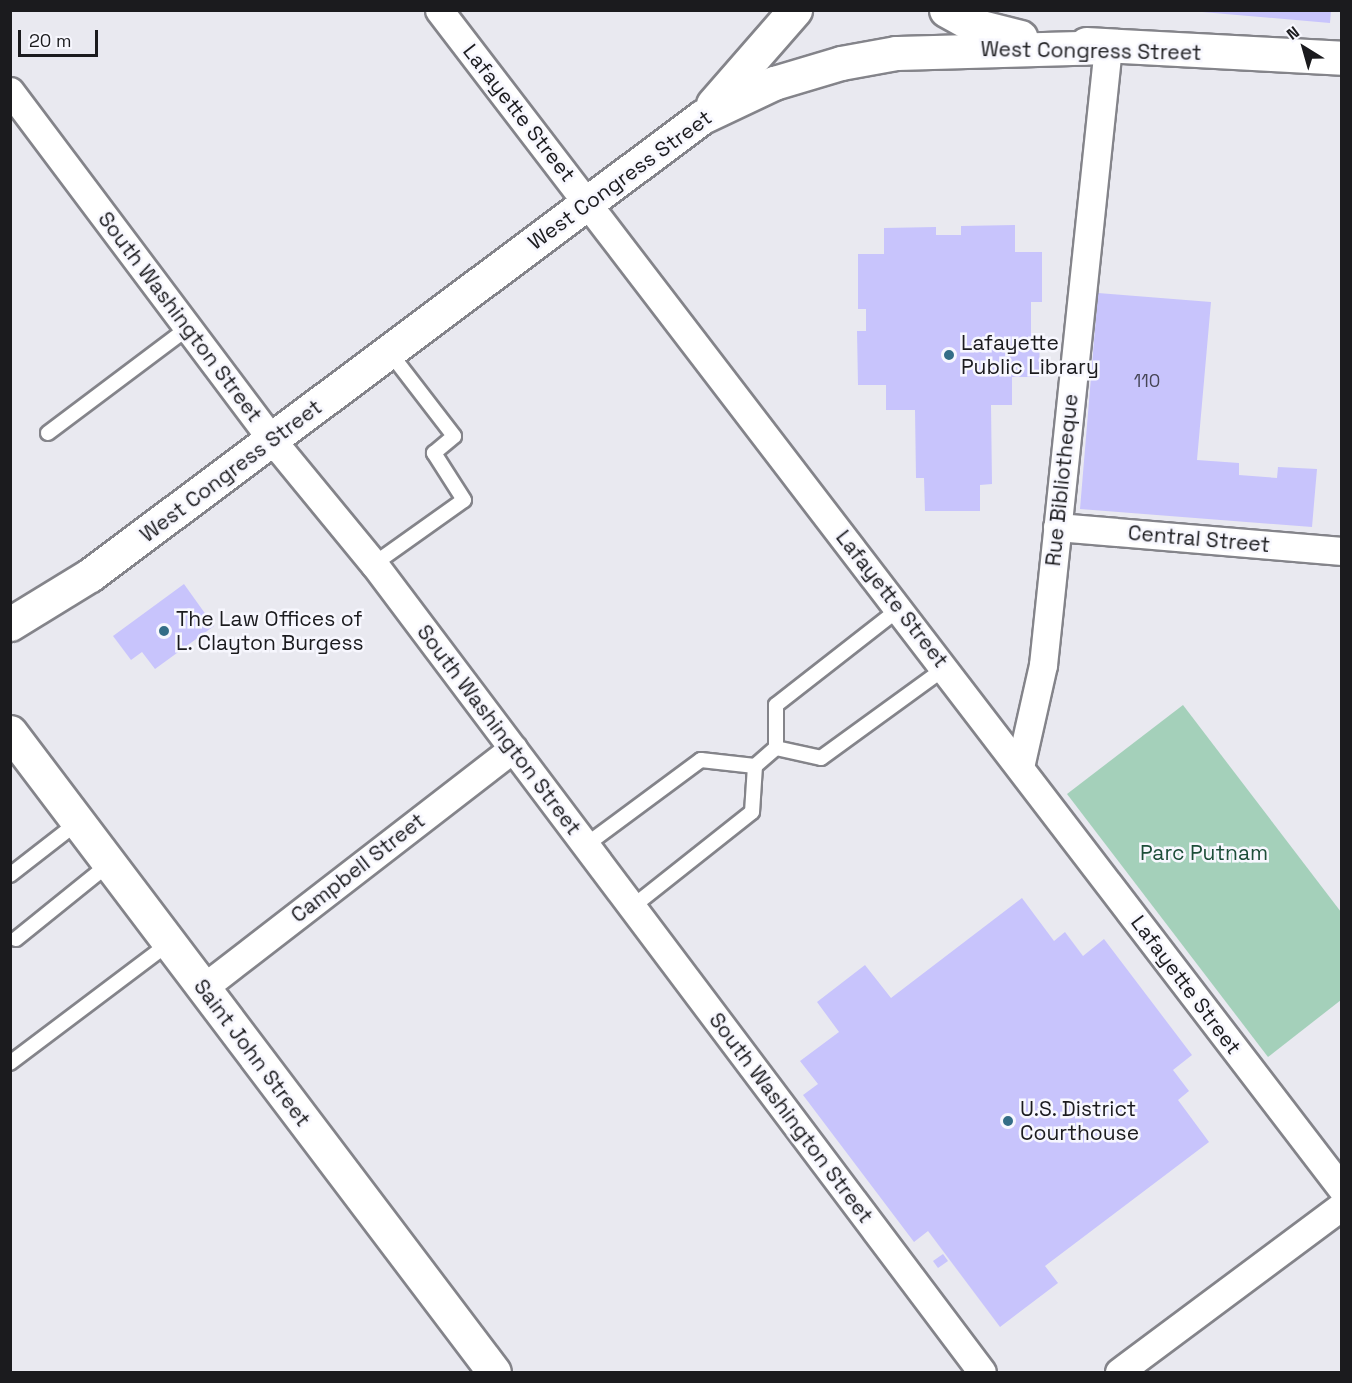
<!DOCTYPE html>
<style>
body{margin:0}
#map{position:relative;width:1352px;height:1383px;overflow:hidden;background:#e9e9f0;font-family:"Space Grotesk",sans-serif}
div>[style]{position:absolute}
[style*='--x']{left:calc(var(--x)*1px);top:calc(var(--y)*1px);width:calc(var(--w)*1px);rotate:calc(var(--a)*1deg)}
.green>*{inset:0;background:#a4d0ba}
.building>*{inset:0;background:#c8c4fc}
.roads{filter:drop-shadow(2px 0 #84848a) drop-shadow(-2px 0 #84848a) drop-shadow(0 2px #84848a) drop-shadow(0 -2px #84848a)}
.lane>*{height:14px;margin:-7px;padding:0 7px;transform-origin:7px;border-radius:7px;background:#fff}
.street>*{height:27px;margin:-13.5px;padding:0 13.5px;transform-origin:13.5px;border-radius:13.5px;background:#fff}
.secondary>*{height:33px;margin:-16.5px;padding:0 16.5px;transform-origin:16.5px;border-radius:16.5px;background:#fff}
.dots>*{width:16px;height:16px;translate:-50% -50%;box-sizing:border-box;border:3px solid #f7f7fe;border-radius:50%}
span{translate:-50% -50%;white-space:nowrap;text-align:center;line-height:1.15;-webkit-text-stroke:5px #f7f7fe;paint-order:stroke}
.number-label{font-size:18px;color:#464556}
.number-label span{-webkit-text-stroke-width:0}
.street-label{font-size:21px;color:#1b1b1e}
.poi-label{font-size:21px;color:#1b1b1e}
.left{translate:0 -50%;text-align:left}
.park-label{font-size:21px;color:#1d4e39}
.frame{position:absolute;inset:0;border:12px solid #1b1b1e;pointer-events:none}
.north{position:absolute;left:1274px;top:18px;width:60px;height:60px;-webkit-text-stroke:4px #f7f7fe;paint-order:stroke;rotate:323deg;font-size:16px;font-weight:700;line-height:24px;text-align:center;color:#1b1b1e}
.north::after{content:'';display:block;margin:auto;width:21px;height:27px;background:#1b1b1e;clip-path:polygon(50% 0,100% 100%,50% 72%,0 100%)}
.scale{position:absolute;left:18px;top:30px;width:80px;height:27px;box-sizing:border-box;border:3px solid #1b1b1e;border-top:0;padding-left:8px;font-size:18px;line-height:21px;white-space:nowrap;color:#1b1b1e;-webkit-text-stroke:4px #f7f7fe;paint-order:stroke}
</style>
<div id="map">
<div class="green">
<div style="clip-path:polygon(1183px 705px,1341px 912px,1341px 1000px,1268px 1057px,1067px 794px)"></div>
</div>
<div class="building">
<div style="clip-path:polygon(1179px 10px,1331px 10px,1330px 23px)"></div>
<div style="clip-path:polygon(1015px 225px,1015px 252px,1042px 252px,1042px 302px,1031px 302px,1031px 333px,1040px 333px,1039px 377px,1012px 377px,1012px 405px,991px 405px,992px 484px,980px 485px,980px 511px,925px 511px,924px 478px,916px 478px,915px 410px,886px 410px,886px 385px,858px 385px,857px 331px,866px 331px,866px 309px,858px 309px,858px 254px,884px 254px,884px 228px,936px 227px,936px 235px,961px 235px,961px 226px)"></div>
<div style="clip-path:polygon(1098px 293px,1211px 302px,1197px 460px,1239px 463px,1239px 475px,1277px 478px,1278px 467px,1317px 469px,1312px 527px,1080px 509px)"></div>
<div style="clip-path:polygon(184px 584px,214px 626px,155px 669px,142px 652px,131px 660px,113px 636px)"></div>
<div style="clip-path:polygon(1022px 898px,1054px 941px,1065px 932px,1083px 956px,1104px 939px,1192px 1055px,1173px 1070px,1189px 1091px,1178px 1100px,1209px 1142px,1045px 1266px,1058px 1283px,1000px 1327px,928px 1231px,914px 1242px,803px 1095px,818px 1084px,800px 1061px,839px 1032px,817px 1002px,865px 965px,891px 998px)"></div>
<div style="clip-path:polygon(943px 1254px,948px 1261px,938px 1268px,933px 1261px)"></div>
</div>
<div class="roads">
<div class="lane">
<div style="--x:48;--y:433;--w:175;--a:-36.9"></div>
<div style="--x:374;--y:564;--w:110;--a:-35.4"></div>
<div style="--x:464;--y:500;--w:56;--a:-122.6"></div>
<div style="--x:434;--y:453;--w:26;--a:-40"></div>
<div style="--x:454;--y:436;--w:105;--a:-127.6"></div>
<div style="--x:776;--y:748;--w:46;--a:12.5"></div>
<div style="--x:821;--y:758;--w:153;--a:-36"></div>
<div style="--x:755;--y:766;--w:28;--a:-41"></div>
<div style="--x:776;--y:748;--w:43;--a:-90"></div>
<div style="--x:776;--y:705;--w:156;--a:-38"></div>
<div style="--x:586;--y:845;--w:143;--a:-36.5"></div>
<div style="--x:701;--y:760;--w:54;--a:6.3"></div>
<div style="--x:755;--y:766;--w:46;--a:93.7"></div>
<div style="--x:752;--y:812;--w:153;--a:141.6"></div>
<div style="--x:10;--y:875;--w:86;--a:-37.9"></div>
<div style="--x:16;--y:939;--w:119;--a:-38.9"></div>
<div style="--x:10;--y:1063;--w:199;--a:-37"></div>
</div>
<div class="street">
<div style="--x:439;--y:10;--w:1485;--a:52.55"></div>
<div style="--x:10;--y:91;--w:436;--a:53.1"></div>
<div style="--x:272;--y:440;--w:161;--a:50.6"></div>
<div style="--x:374;--y:564;--w:1011;--a:53.04"></div>
<div style="--x:1057;--y:527;--w:286;--a:4.8"></div>
<div style="--x:1020;--y:767;--w:105;--a:-77.3"></div>
<div style="--x:1043;--y:665;--w:621;--a:-84"></div>
<div style="--x:203;--y:988;--w:392;--a:-37.7"></div>
<div style="--x:1119;--y:1372;--w:278;--a:-36.7"></div>
</div>
<div class="secondary">
<div style="--x:946;--y:10;--w:31;--a:29"></div>
<div style="--x:973;--y:25;--w:49;--a:14.3"></div>
<div style="--x:1086;--y:44;--w:256;--a:3.1"></div>
<div style="--x:713;--y:104;--w:125;--a:-48.9"></div>
<div style="--x:10;--y:624;--w:94;--a:-31.5"></div>
<div style="--x:90;--y:575;--w:764;--a:-36.81"></div>
<div style="--x:702;--y:117;--w:80;--a:-25.3"></div>
<div style="--x:774;--y:83;--w:70;--a:-16.6"></div>
<div style="--x:841;--y:63;--w:56;--a:-10.3"></div>
<div style="--x:896;--y:53;--w:212;--a:-1.6"></div>
<div style="--x:10;--y:732;--w:802;--a:52.9"></div>
</div>
</div>
<div class="dots">
<div style="left:949px;top:355px;background:#346d87"></div>
<div style="left:164px;top:631px;background:#346d87"></div>
<div style="left:1008px;top:1121px;background:#346d87"></div>
</div>
<div class="number-label">
<span style="left:1147px;top:381px">110</span>
</div>
<div class="street-label">
<span style="left:1091px;top:51px;rotate:1deg">West Congress Street</span>
<span style="left:519px;top:113px;rotate:52deg">Lafayette Street</span>
<span style="left:620px;top:180px;rotate:-36deg">West Congress Street</span>
<span style="left:180px;top:317px;rotate:53deg">South Washington Street</span>
<span style="left:231px;top:471px;rotate:-37deg">West Congress Street</span>
<span style="left:1062px;top:480px;rotate:-84deg">Rue Bibliotheque</span>
<span style="left:1199px;top:539px;rotate:5deg">Central Street</span>
<span style="left:892px;top:599px;rotate:52deg">Lafayette Street</span>
<span style="left:499px;top:730px;rotate:53deg">South Washington Street</span>
<span style="left:358px;top:868px;rotate:-38deg">Campbell Street</span>
<span style="left:1186px;top:985px;rotate:53deg">Lafayette Street</span>
<span style="left:252px;top:1053px;rotate:53deg">Saint John Street</span>
<span style="left:791px;top:1118px;rotate:53deg">South Washington Street</span>
</div>
<div class="poi-label">
<span class="left" style="left:961px;top:355px">Lafayette<br>Public Library</span>
<span class="left" style="left:176px;top:631px">The Law Offices of<br>L. Clayton Burgess</span>
<span class="left" style="left:1020px;top:1121px">U.S. District<br>Courthouse</span>
</div>
<div class="park-label">
<span style="left:1204px;top:853px">Parc Putnam</span>
</div>
<div class="frame"></div>
<div class="north">N</div>
<div class="scale">20 m</div>
</div>
